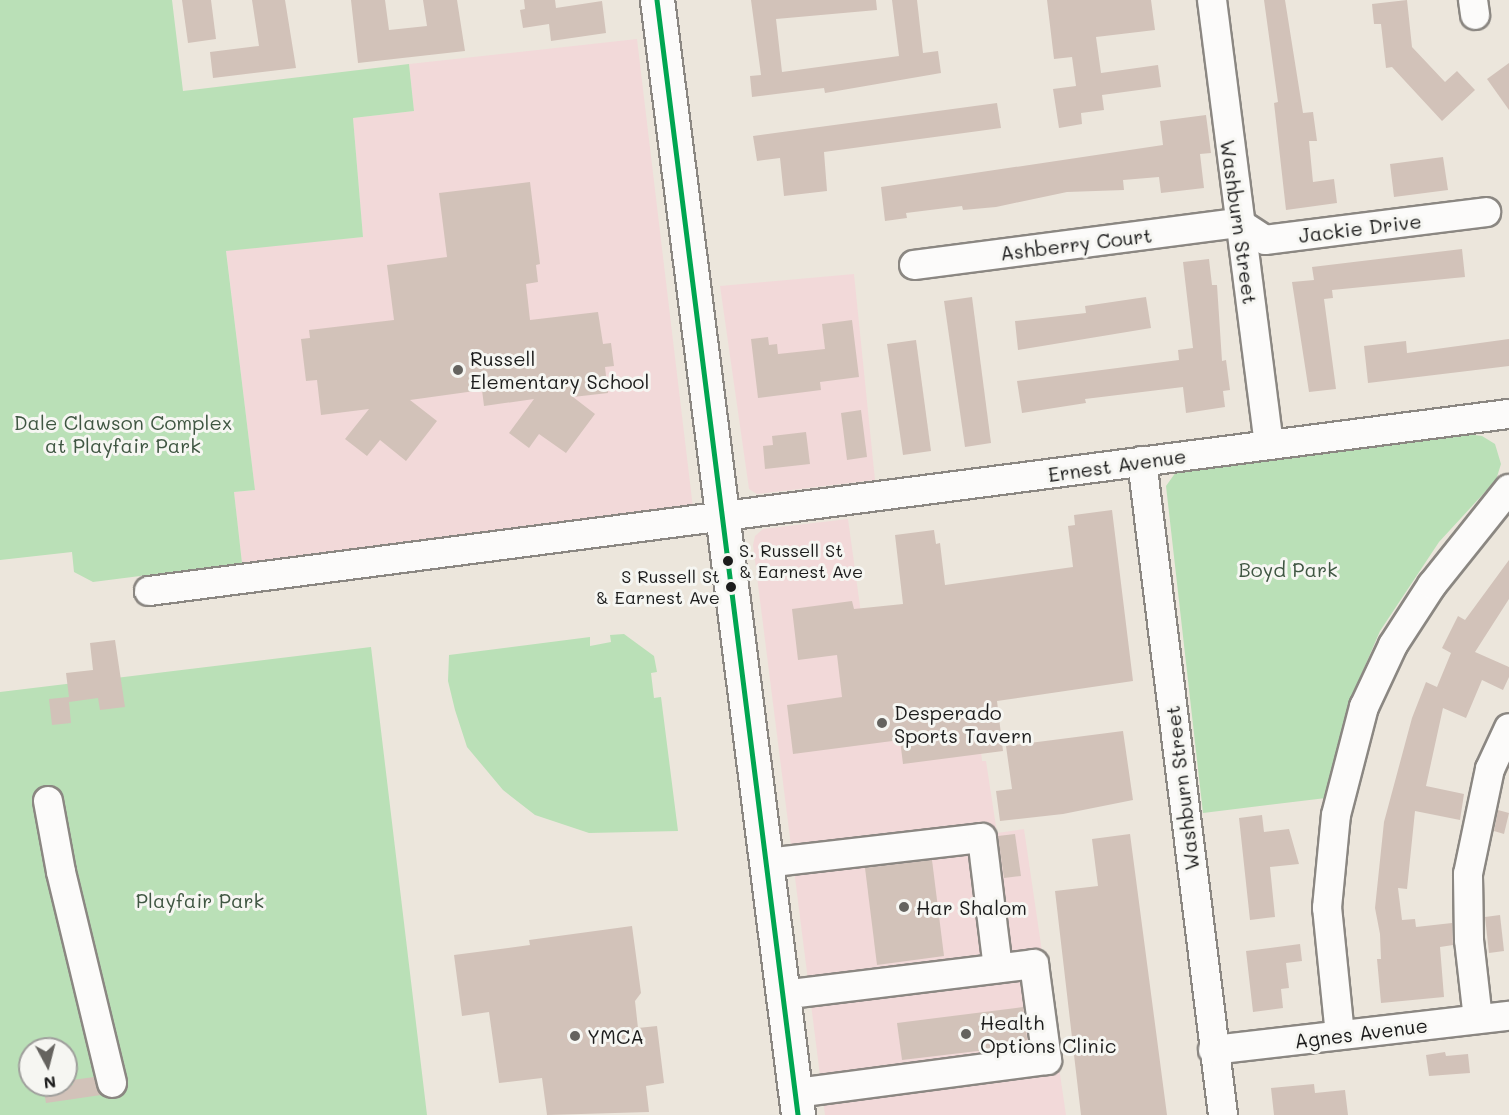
<!DOCTYPE html>
<style>
body{margin:0}
#map{position:relative;width:1509px;height:1115px;overflow:hidden;background:#ece6dc;font-family:Mali,sans-serif}
div>[style]{position:absolute}
[style*='--x']{left:calc(var(--x)*1px);top:calc(var(--y)*1px);width:calc(var(--w)*1px);rotate:calc(var(--a)*1deg)}
.built>*{inset:0;background:#f2d9d9}
.green>*{inset:0;background:#bae0b7}
.building>*{inset:0;background:#d2c2b9}
.roads{filter:drop-shadow(2px 0 #8b8782) drop-shadow(-2px 0 #8b8782) drop-shadow(0 2px #8b8782) drop-shadow(0 -2px #8b8782)}
.minor>*{height:28px;margin:-14px;padding:0 14px;transform-origin:14px;border-radius:14px;background:#fcfbfa}
.major>*{height:33px;margin:-16.5px;padding:0 16.5px;transform-origin:16.5px;border-radius:16.5px;background:#fcfbfa}
.bus-1>*{height:4.5px;margin:-2.25px;padding:0 2.25px;transform-origin:2.25px;border-radius:2.25px;background:#00a651}
.dots>*{width:16px;height:16px;translate:-50% -50%;box-sizing:border-box;border:3px solid #f6f6f2;border-radius:50%}
span{translate:-50% -50%;white-space:nowrap;text-align:center;line-height:1.15;-webkit-text-stroke:6px #f6f6f2;paint-order:stroke}
.bus-label{font-size:18px;color:#1c1c1c}
.left{translate:0 -50%;text-align:left}
.right{translate:-100% -50%;text-align:right}
.street-label{font-size:20px;color:#1c1c1c}
.poi-label{font-size:20px;color:#1c1c1c}
.park-label{font-size:20px;color:#3f5642}
.north{position:absolute;left:18px;top:1037px;width:60px;height:60px;box-sizing:border-box;background:#f6f6f2;border:2px solid #9f9f9c;border-radius:50%;rotate:173deg;font-size:16px;font-weight:700;line-height:24px;text-align:center;color:#1c1c1c}
.north::after{content:'';display:block;margin:auto;width:21px;height:27px;background:#65635f;clip-path:polygon(50% 0,100% 100%,50% 72%,0 100%)}
</style>
<div id="map">
<div class="built">
<div style="clip-path:polygon(637px 39px,693px 508px,242px 563px,234px 492px,255px 490px,226px 250px,363px 237px,353px 118px,414px 111px,409px 64px)"></div>
<div style="clip-path:polygon(854px 274px,875px 480px,757px 494px,749px 489px,720px 286px)"></div>
<div style="clip-path:polygon(848px 519px,872px 693px,974px 680px,982px 761px,986px 761px,997px 833px,1024px 829px,1066px 1115px,825px 1115px,753px 545px,755px 536px,763px 529px)"></div>
</div>
<div class="green">
<div style="clip-path:polygon(0 0,172px 0,183px 91px,409px 64px,414px 111px,353px 118px,363px 237px,226px 251px,255px 490px,234px 492px,242px 563px,93px 582px,74px 572px,72px 552px,0 560px)"></div>
<div style="clip-path:polygon(1467px 434px,1482px 436px,1495px 444px,1501px 464px,1496px 480px,1439px 542px,1380px 631px,1350px 701px,1326px 798px,1203px 813px,1166px 486px,1176px 472px)"></div>
<div style="clip-path:polygon(624px 634px,654px 656px,657px 672px,651px 673px,654px 698px,661px 697px,678px 831px,589px 833px,535px 815px,503px 790px,467px 747px,455px 710px,448px 681px,449px 655px,590px 637px,590px 646px,611px 642px,610px 635px)"></div>
<div style="clip-path:polygon(evenodd,371px 647px,427px 1115px,0 1115px,0 692px,371px 647px,30px 1049px,66px 1049px,66px 1085px,30px 1085px,30px 1049px)"></div>
</div>
<div class="building">
<div style="clip-path:polygon(182px 0,211px 0,216px 39px,188px 43px)"></div>
<div style="clip-path:polygon(252px 0,285px 0,296px 68px,213px 78px,210px 52px,259px 46px)"></div>
<div style="clip-path:polygon(351px 0,385px 0,389px 30px,427px 26px,423px 0,457px 0,465px 51px,358px 63px)"></div>
<div style="clip-path:polygon(524px 0,555px 0,556px 8px,602px 1px,606px 33px,551px 41px,549px 24px,523px 28px,520px 10px,525px 9px)"></div>
<div style="clip-path:polygon(751px 0,876px 0,877px 10px,776px 19px,782px 72px,899px 56px,892px 0,917px 0,923px 53px,938px 51px,941px 73px,825px 93px,824px 88px,752px 97px,750px 76px,761px 75px)"></div>
<div style="clip-path:polygon(1047px 0,1151px 0,1155px 30px,1096px 37px,1101px 73px,1158px 65px,1161px 87px,1102px 95px,1104px 110px,1081px 113px,1082px 124px,1059px 128px,1053px 89px,1076px 86px,1072px 57px,1054px 59px)"></div>
<div style="clip-path:polygon(1264px 0,1285px 0,1303px 113px,1313px 112px,1317px 141px,1309px 141px,1313px 182px,1334px 179px,1337px 203px,1286px 210px,1274px 103px,1278px 102px)"></div>
<div style="clip-path:polygon(1407px 0,1412px 47px,1445px 82px,1457px 71px,1475px 90px,1442px 121px,1392px 67px,1386px 68px,1381px 24px,1374px 24px,1372px 4px)"></div>
<div style="clip-path:polygon(1509px 63px,1509px 110px,1487px 79px)"></div>
<div style="clip-path:polygon(997px 103px,1001px 128px,824px 152px,827px 191px,784px 196px,780px 158px,757px 161px,753px 136px)"></div>
<div style="clip-path:polygon(1206px 115px,1211px 153px,1200px 154px,1204px 188px,1161px 193px,1159px 177px,1123px 180px,1124px 190px,1067px 192px,996px 207px,963px 210px,962px 206px,906px 213px,907px 218px,885px 221px,881px 187px,1163px 145px,1160px 121px)"></div>
<div style="clip-path:polygon(1443px 157px,1448px 190px,1394px 197px,1390px 164px)"></div>
<div style="clip-path:polygon(530px 182px,540px 264px,536px 265px,538px 282px,526px 284px,530px 320px,598px 312px,603px 344px,611px 343px,614px 366px,605px 367px,608px 393px,573px 397px,595px 414px,566px 453px,539px 434px,529px 448px,509px 433px,534px 399px,484px 406px,482px 390px,410px 400px,437px 421px,406px 461px,380px 440px,367px 456px,345px 439px,369px 409px,321px 415px,317px 380px,306px 381px,301px 339px,310px 338px,309px 330px,394px 320px,387px 265px,447px 257px,439px 193px)"></div>
<div style="clip-path:polygon(1462px 249px,1465px 277px,1332px 290px,1333px 298px,1324px 299px,1336px 389px,1309px 392px,1292px 282px,1314px 280px,1312px 267px)"></div>
<div style="clip-path:polygon(1209px 259px,1212px 285px,1217px 285px,1222px 361px,1226px 360px,1230px 390px,1223px 391px,1225px 407px,1186px 413px,1183px 387px,1085px 399px,1086px 403px,1022px 413px,1017px 381px,1179px 360px,1178px 350px,1193px 348px,1183px 262px)"></div>
<div style="clip-path:polygon(972px 297px,991px 443px,965px 447px,944px 301px)"></div>
<div style="clip-path:polygon(1146px 297px,1151px 328px,1018px 350px,1015px 321px,1086px 313px,1085px 306px)"></div>
<div style="clip-path:polygon(852px 320px,859px 377px,820px 382px,821px 390px,758px 398px,751px 339px,768px 337px,769px 345px,777px 344px,778px 354px,825px 349px,822px 324px)"></div>
<div style="clip-path:polygon(1509px 339px,1509px 366px,1368px 383px,1364px 346px,1406px 341px,1407px 353px)"></div>
<div style="clip-path:polygon(916px 340px,931px 451px,903px 455px,887px 344px)"></div>
<div style="clip-path:polygon(861px 410px,867px 457px,847px 460px,841px 413px)"></div>
<div style="clip-path:polygon(806px 432px,810px 464px,765px 469px,763px 446px,773px 445px,772px 436px)"></div>
<div style="clip-path:polygon(1112px 510px,1133px 681px,997px 701px,1003px 751px,903px 764px,900px 740px,793px 754px,787px 705px,842px 697px,837px 655px,798px 660px,792px 609px,852px 601px,854px 609px,903px 604px,895px 535px,934px 530px,936px 544px,940px 543px,945px 585px,1073px 567px,1068px 526px,1075px 525px,1074px 515px)"></div>
<div style="clip-path:polygon(1509px 560px,1509px 599px,1475px 652px,1509px 667px,1509px 677px,1503px 690px,1482px 680px,1466px 718px,1443px 708px,1426px 786px,1464px 794px,1460px 820px,1415px 811px,1407px 889px,1398px 888px,1402px 920px,1415px 919px,1416px 927px,1452px 923px,1453px 945px,1440px 947px,1444px 997px,1381px 1003px,1377px 959px,1381px 959px,1380px 934px,1375px 908px,1384px 822px,1412px 718px,1426px 682px,1437px 687px,1451px 653px,1442px 648px,1458px 616px,1465px 620px)"></div>
<div style="clip-path:polygon(115px 640px,125px 707px,100px 710px,98px 698px,69px 702px,71px 723px,52px 725px,49px 699px,69px 697px,66px 673px,93px 670px,90px 643px)"></div>
<div style="clip-path:polygon(1123px 731px,1133px 800px,1063px 814px,1000px 821px,996px 791px,1012px 789px,1006px 746px)"></div>
<div style="clip-path:polygon(1498px 810px,1509px 813px,1504px 834px,1494px 831px)"></div>
<div style="clip-path:polygon(1262px 815px,1264px 832px,1289px 829px,1299px 864px,1270px 867px,1275px 917px,1250px 920px,1239px 818px)"></div>
<div style="clip-path:polygon(1015px 834px,1021px 876px,1004px 878px,998px 836px)"></div>
<div style="clip-path:polygon(1130px 834px,1167px 1115px,1081px 1115px,1055px 891px,1098px 886px,1092px 839px)"></div>
<div style="clip-path:polygon(932px 860px,944px 956px,877px 965px,865px 868px)"></div>
<div style="clip-path:polygon(1500px 915px,1504px 951px,1489px 953px,1485px 917px)"></div>
<div style="clip-path:polygon(632px 926px,641px 993px,635px 1001px,638px 1028px,657px 1026px,664px 1083px,646px 1086px,649px 1112px,547px 1115px,542px 1078px,499px 1083px,489px 1012px,462px 1016px,454px 955px,530px 945px,529px 940px)"></div>
<div style="clip-path:polygon(1300px 944px,1302px 961px,1286px 963px,1289px 988px,1281px 989px,1283px 1008px,1253px 1012px,1246px 951px)"></div>
<div style="clip-path:polygon(1023px 1007px,1028px 1045px,902px 1060px,897px 1023px)"></div>
<div style="clip-path:polygon(1445px 1052px,1446px 1056px,1468px 1054px,1470px 1073px,1429px 1076px,1426px 1055px)"></div>
<div style="clip-path:polygon(94px 1077px,101px 1095px,46px 1103px,43px 1085px,73px 1085px,72px 1080px)"></div>
<div style="clip-path:polygon(1314px 1084px,1315px 1093px,1345px 1090px,1348px 1115px,1274px 1115px,1271px 1088px)"></div>
</div>
<div class="roads">
<div class="minor">
<div style="--x:1212;--y:0;--w:447;--a:82.7"></div>
<div style="--x:1473;--y:0;--w:15;--a:82"></div>
<div style="--x:914;--y:265;--w:328;--a:-7.4"></div>
<div style="--x:1239;--y:223;--w:31;--a:33"></div>
<div style="--x:1265;--y:240;--w:223;--a:-7.2"></div>
<div style="--x:1142;--y:461;--w:659;--a:82.94"></div>
<div style="--x:149;--y:591;--w:1371;--a:-7.42"></div>
<div style="--x:48;--y:801;--w:72;--a:79.6"></div>
<div style="--x:61;--y:872;--w:217;--a:76.4"></div>
<div style="--x:766;--y:863;--w:217;--a:-6.6"></div>
<div style="--x:982;--y:838;--w:131;--a:83"></div>
<div style="--x:783;--y:995;--w:253;--a:-7"></div>
<div style="--x:1034;--y:964;--w:97;--a:82.3"></div>
<div style="--x:1047;--y:1060;--w:253;--a:172.5"></div>
<div style="--x:1478;--y:1019;--w:80;--a:-96.5"></div>
<div style="--x:1469;--y:940;--w:66;--a:-90.9"></div>
<div style="--x:1468;--y:874;--w:107;--a:-78.2"></div>
<div style="--x:1490;--y:769;--w:45;--a:-65.1"></div>
<div style="--x:1340;--y:1035;--w:128;--a:-95.8"></div>
<div style="--x:1327;--y:908;--w:93;--a:-84.5"></div>
<div style="--x:1336;--y:815;--w:112;--a:-75.5"></div>
<div style="--x:1364;--y:707;--w:68;--a:-64.9"></div>
<div style="--x:1393;--y:645;--w:72;--a:-57"></div>
<div style="--x:1432;--y:585;--w:123;--a:-51.3"></div>
<div style="--x:1213;--y:1050;--w:298;--a:-6.6"></div>
</div>
<div class="major">
<div style="--x:657;--y:0;--w:1124;--a:82.79"></div>
</div>
</div>
<div class="bus-1">
<div style="--x:657;--y:0;--w:1124;--a:82.79"></div>
</div>
<div class="dots">
<div style="left:458px;top:370px;background:#65635f"></div>
<div style="left:728px;top:561px;background:#1c1c1c"></div>
<div style="left:731px;top:587px;background:#1c1c1c"></div>
<div style="left:882px;top:723px;background:#65635f"></div>
<div style="left:904px;top:907px;background:#65635f"></div>
<div style="left:966px;top:1034px;background:#65635f"></div>
<div style="left:575px;top:1036px;background:#65635f"></div>
</div>
<div class="bus-label">
<span class="left" style="left:739px;top:561px">S. Russell St<br>&amp; Earnest Ave</span>
<span class="right" style="left:720px;top:587px">S Russell St<br>&amp; Earnest Ave</span>
</div>
<div class="street-label">
<span style="left:1239px;top:222px;rotate:82deg">Washburn Street</span>
<span style="left:1360px;top:228px;rotate:-7deg">Jackie Drive</span>
<span style="left:1076px;top:244px;rotate:-7deg">Ashberry Court</span>
<span style="left:1117px;top:465px;rotate:-8deg">Ernest Avenue</span>
<span style="left:1182px;top:788px;rotate:-97deg">Washburn Street</span>
<span style="left:1361px;top:1033px;rotate:-7deg">Agnes Avenue</span>
</div>
<div class="poi-label">
<span class="left" style="left:470px;top:370px">Russell<br>Elementary School</span>
<span class="left" style="left:894px;top:724px">Desperado<br>Sports Tavern</span>
<span class="left" style="left:916px;top:907px">Har Shalom</span>
<span class="left" style="left:980px;top:1034px">Health<br>Options Clinic</span>
<span class="left" style="left:587px;top:1036px">YMCA</span>
</div>
<div class="park-label">
<span style="left:123px;top:434px">Dale Clawson Complex<br>at Playfair Park</span>
<span style="left:1288px;top:569px">Boyd Park</span>
<span style="left:200px;top:900px">Playfair Park</span>
</div>
<div class="north">N</div>
</div>
